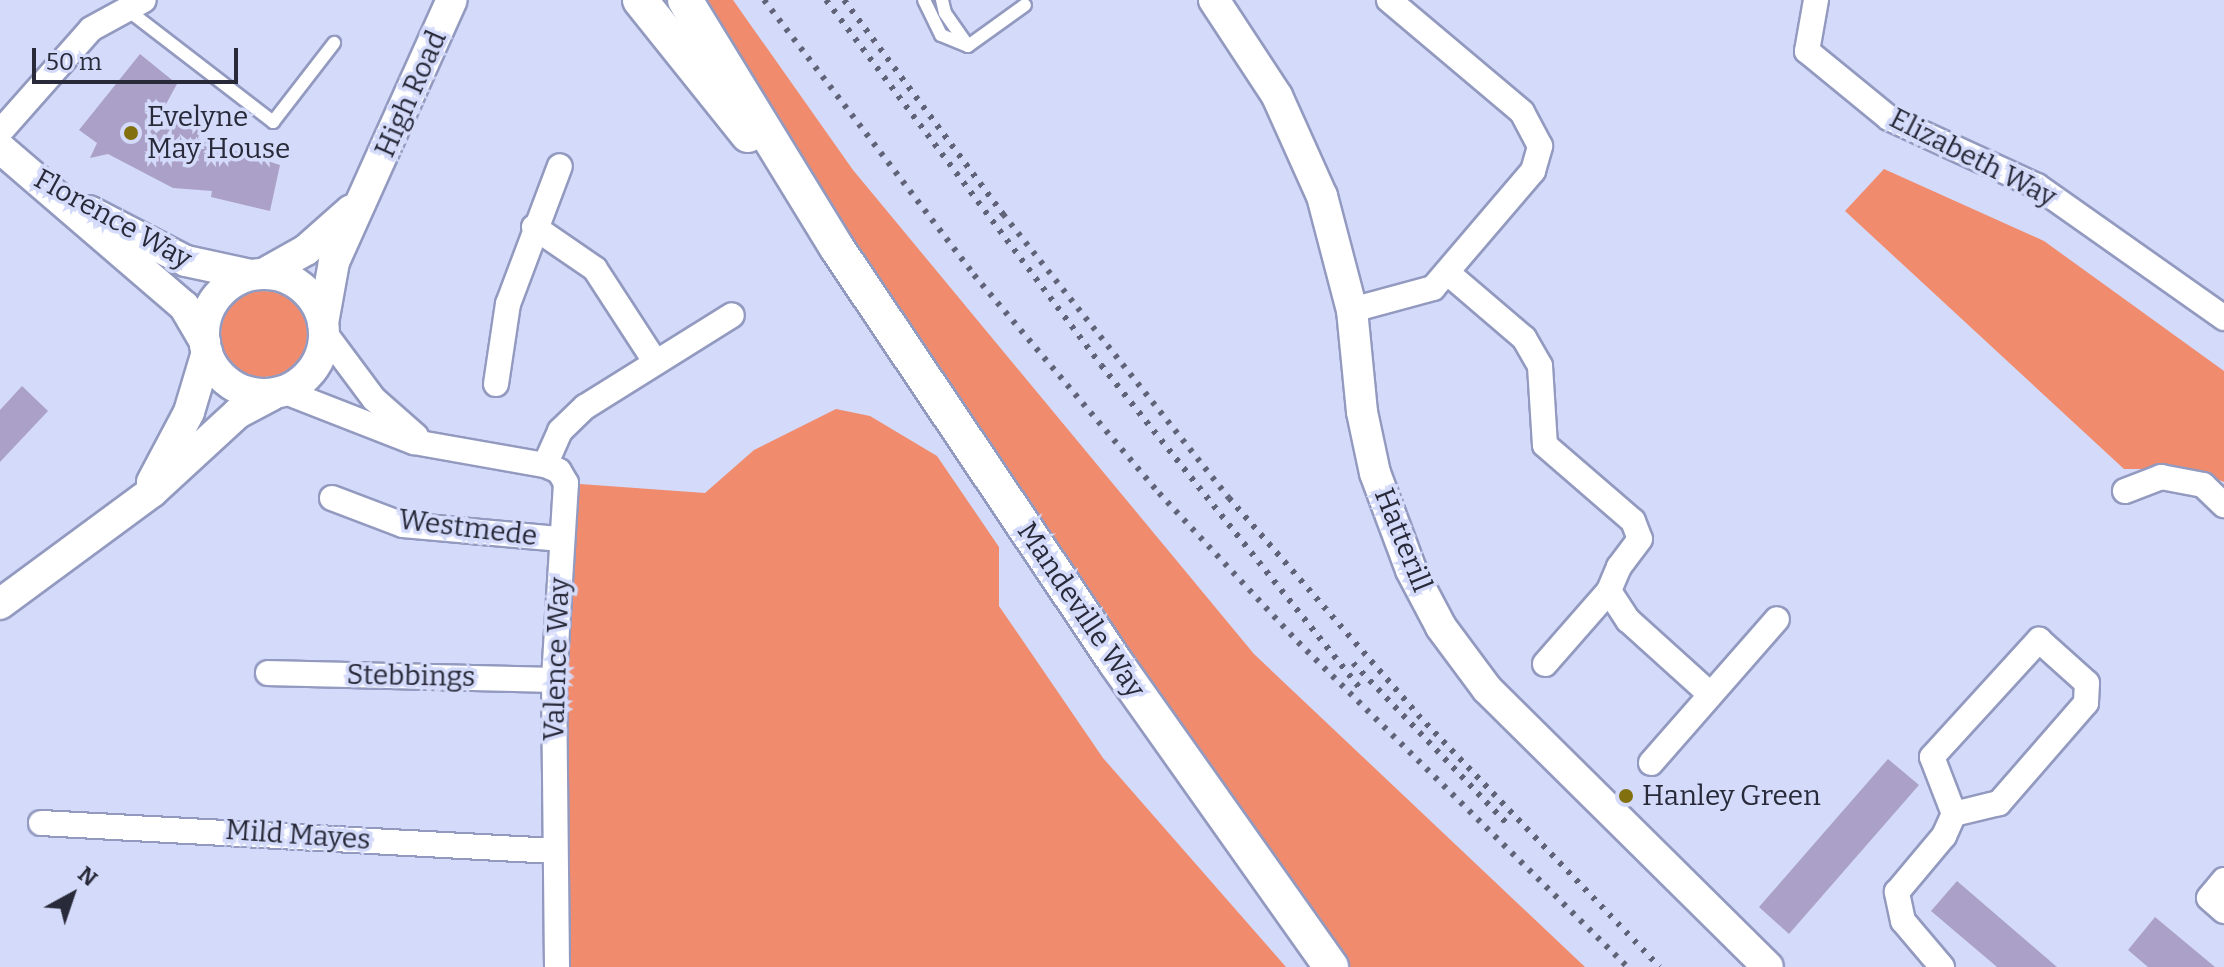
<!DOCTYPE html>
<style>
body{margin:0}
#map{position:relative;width:2224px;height:967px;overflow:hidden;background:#d4dafa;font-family:Bitter,serif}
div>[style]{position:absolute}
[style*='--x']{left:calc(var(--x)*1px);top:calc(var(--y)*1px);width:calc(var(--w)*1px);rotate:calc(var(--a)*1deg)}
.green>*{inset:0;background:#f08b6d}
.round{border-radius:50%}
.building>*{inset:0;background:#aba1c8}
.roads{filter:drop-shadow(2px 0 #939ac0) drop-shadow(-2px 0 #939ac0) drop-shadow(0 2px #939ac0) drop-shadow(0 -2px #939ac0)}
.service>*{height:12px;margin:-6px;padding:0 6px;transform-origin:6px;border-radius:6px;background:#fff}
.minor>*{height:24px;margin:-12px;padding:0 12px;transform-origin:12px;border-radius:12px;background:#fff}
.tertiary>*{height:30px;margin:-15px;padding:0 15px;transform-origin:15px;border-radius:15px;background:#fff}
.tertiary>.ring{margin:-15px;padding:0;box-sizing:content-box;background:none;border:30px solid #fff;border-radius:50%}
.secondary>*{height:34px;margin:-17px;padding:0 17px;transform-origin:17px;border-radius:17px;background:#fff}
.rail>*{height:6px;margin-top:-3px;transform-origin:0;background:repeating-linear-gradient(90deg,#606377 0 4px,transparent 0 12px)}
.dots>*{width:22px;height:22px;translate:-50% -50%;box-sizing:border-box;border:4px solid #d4dafa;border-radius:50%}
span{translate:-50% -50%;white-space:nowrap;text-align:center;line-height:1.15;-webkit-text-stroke:7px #d4dafa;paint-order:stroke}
.street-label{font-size:28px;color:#282a39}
.poi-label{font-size:28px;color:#282a39}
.left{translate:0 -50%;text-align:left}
.north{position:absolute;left:32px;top:855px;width:80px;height:80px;-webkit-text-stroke:6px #d4dafa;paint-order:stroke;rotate:40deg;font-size:22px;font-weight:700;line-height:32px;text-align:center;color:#282a39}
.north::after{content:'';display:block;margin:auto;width:28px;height:36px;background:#282a39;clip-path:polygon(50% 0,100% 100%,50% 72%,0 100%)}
.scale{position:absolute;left:32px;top:48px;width:206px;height:36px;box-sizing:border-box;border:4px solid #282a39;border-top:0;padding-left:10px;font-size:24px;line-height:28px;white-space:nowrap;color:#282a39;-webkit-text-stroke:6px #d4dafa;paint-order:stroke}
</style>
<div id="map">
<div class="green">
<div style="clip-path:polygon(685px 0,733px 0,853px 170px,1254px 654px,1585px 967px,1331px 967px)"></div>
<div style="clip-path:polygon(1884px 169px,2044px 241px,2224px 371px,2224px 482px,2192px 469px,2124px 469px,1845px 211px)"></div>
<div class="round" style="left:221px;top:291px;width:86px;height:86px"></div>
<div style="clip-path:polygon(836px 409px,870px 416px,937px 456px,999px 547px,999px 606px,1103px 758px,1286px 967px,558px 967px,566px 483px,705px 493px,754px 450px)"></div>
</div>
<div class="building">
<div style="clip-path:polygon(140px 54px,177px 84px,159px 117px,200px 130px,198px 139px,280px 165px,270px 211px,211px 197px,212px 191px,173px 188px,108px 154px,90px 158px,97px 143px,79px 130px)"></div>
<div style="clip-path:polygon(22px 386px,48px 411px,0 462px,0 410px)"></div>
<div style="clip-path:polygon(1888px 759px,1919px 785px,1789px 934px,1759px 907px)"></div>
<div style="clip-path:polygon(1957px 881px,2057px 967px,1997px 967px,1931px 911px)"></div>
<div style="clip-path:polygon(2155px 917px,2215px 967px,2148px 967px,2128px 950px)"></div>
</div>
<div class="roads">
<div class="service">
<div style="--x:924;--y:0;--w:39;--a:64"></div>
<div style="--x:941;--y:35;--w:29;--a:22"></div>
<div style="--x:968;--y:46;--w:70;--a:-35.7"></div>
<div style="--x:942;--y:0;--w:13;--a:77"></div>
<div style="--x:945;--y:13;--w:40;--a:55.1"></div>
<div style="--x:129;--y:11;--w:182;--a:37.6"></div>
<div style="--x:273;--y:122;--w:100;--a:-52.3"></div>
</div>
<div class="minor">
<div style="--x:1816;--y:0;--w:52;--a:100"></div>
<div style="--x:1807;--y:51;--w:106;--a:39.3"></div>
<div style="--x:1889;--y:118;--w:163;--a:24.7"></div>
<div style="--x:2037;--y:186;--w:229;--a:35.2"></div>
<div style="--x:0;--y:132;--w:137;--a:-48.5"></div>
<div style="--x:91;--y:29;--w:60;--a:-28.7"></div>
<div style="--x:534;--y:227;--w:74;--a:34.5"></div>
<div style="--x:595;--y:269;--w:108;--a:57"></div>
<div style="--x:1449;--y:274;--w:99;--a:40.5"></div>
<div style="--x:1524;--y:338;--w:32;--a:60"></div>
<div style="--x:1540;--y:366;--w:79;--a:86.4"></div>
<div style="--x:1545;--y:445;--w:116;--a:40.8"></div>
<div style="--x:1633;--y:521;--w:19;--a:69"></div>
<div style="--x:1640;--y:539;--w:35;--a:127"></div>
<div style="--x:1619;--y:567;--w:26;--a:113"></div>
<div style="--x:1609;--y:591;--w:35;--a:57"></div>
<div style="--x:1628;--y:620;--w:110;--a:42.1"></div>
<div style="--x:1352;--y:310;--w:84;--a:-15.2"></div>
<div style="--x:1433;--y:288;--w:154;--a:-49.5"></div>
<div style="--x:1533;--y:171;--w:26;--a:-74"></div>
<div style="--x:1540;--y:146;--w:38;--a:-118"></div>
<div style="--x:1522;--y:112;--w:174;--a:-139.9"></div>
<div style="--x:324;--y:332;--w:84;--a:53.3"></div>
<div style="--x:374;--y:399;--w:56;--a:41.4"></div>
<div style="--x:496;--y:384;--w:81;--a:-81.5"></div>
<div style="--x:508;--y:304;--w:147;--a:-69.4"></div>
<div style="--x:283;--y:391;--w:141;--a:21.3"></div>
<div style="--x:414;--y:442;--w:133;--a:10"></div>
<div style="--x:545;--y:465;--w:15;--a:23"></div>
<div style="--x:559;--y:471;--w:14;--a:60"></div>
<div style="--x:566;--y:483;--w:197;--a:93.5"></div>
<div style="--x:554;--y:680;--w:287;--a:89.4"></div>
<div style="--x:545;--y:465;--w:37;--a:-66"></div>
<div style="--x:560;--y:431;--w:35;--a:-44"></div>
<div style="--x:585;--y:407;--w:173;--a:-32"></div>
<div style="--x:2125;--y:491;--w:39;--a:-21"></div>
<div style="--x:2161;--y:477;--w:43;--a:10.8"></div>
<div style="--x:2203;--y:485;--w:29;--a:44"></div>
<div style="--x:332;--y:498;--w:76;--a:20.8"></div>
<div style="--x:403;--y:525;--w:159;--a:5.1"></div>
<div style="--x:1545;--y:664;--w:97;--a:-48.8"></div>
<div style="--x:268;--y:673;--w:286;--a:1.4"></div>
<div style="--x:1651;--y:763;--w:191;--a:-48.8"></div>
<div style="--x:41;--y:823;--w:514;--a:3.12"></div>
<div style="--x:2224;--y:880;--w:23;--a:130"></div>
<div style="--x:2209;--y:898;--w:20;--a:41"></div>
<div style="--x:1942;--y:967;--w:60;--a:-130.3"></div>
<div style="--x:1903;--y:921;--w:30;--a:-102"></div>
<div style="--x:1897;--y:892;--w:73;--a:-50"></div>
<div style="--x:1944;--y:836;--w:24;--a:-66"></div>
<div style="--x:1954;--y:814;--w:61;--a:-111.1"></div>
<div style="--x:1932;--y:757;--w:159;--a:-47.6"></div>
<div style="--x:2039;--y:640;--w:64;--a:41.9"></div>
<div style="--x:2087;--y:683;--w:20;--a:93"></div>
<div style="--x:2086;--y:703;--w:133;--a:131"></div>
<div style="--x:1999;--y:803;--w:46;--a:166.3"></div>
</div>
<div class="tertiary">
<div style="--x:1214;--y:0;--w:115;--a:56.7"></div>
<div style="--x:1277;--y:96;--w:110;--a:65.8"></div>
<div style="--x:1322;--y:196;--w:118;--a:75.3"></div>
<div style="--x:1352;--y:310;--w:102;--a:84.4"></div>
<div style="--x:1362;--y:412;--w:62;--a:78"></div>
<div style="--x:1375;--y:473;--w:103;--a:69.6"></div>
<div style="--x:1411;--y:570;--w:64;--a:62.2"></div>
<div style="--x:1441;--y:627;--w:77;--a:53.4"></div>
<div style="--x:1487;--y:689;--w:395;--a:44.7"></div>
<div style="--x:0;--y:148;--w:243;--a:40.7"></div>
<div style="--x:184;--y:306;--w:42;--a:59.7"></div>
<div style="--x:89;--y:211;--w:109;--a:27.3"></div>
<div style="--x:186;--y:261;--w:66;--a:12.2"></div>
<div style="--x:263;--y:274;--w:49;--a:-29.2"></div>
<div style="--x:306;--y:250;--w:60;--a:-41.6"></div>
<div class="ring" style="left:204px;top:274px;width:90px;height:90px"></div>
<div style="--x:323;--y:323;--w:62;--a:-79.8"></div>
<div style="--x:334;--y:262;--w:287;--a:-65.8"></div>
<div style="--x:152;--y:482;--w:79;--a:-62.1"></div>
<div style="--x:189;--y:412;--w:63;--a:-73.3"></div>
<div style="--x:0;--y:604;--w:189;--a:-36.4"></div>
<div style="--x:152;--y:492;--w:117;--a:-42.6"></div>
<div style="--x:238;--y:413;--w:38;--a:-28"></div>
</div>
<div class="secondary">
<div style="--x:640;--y:0;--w:173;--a:51.3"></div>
<div style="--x:685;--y:0;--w:291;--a:58.5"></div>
<div style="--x:837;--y:248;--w:500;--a:56.09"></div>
<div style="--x:1116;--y:663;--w:372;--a:54.7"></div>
</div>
</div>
<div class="rail">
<div style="--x:764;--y:0;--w:346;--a:52.6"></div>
<div style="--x:974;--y:275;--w:286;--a:49.7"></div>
<div style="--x:1159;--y:493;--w:204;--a:47"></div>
<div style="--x:1298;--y:642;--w:462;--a:44.6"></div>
<div style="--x:826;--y:0;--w:457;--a:53"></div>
<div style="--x:1101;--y:365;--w:419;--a:51.3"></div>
<div style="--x:844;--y:0;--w:267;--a:53.4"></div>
<div style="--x:1003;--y:214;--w:363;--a:51.5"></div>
<div style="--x:1229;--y:498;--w:288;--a:48.9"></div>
<div style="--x:1418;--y:715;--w:349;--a:46.2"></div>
<div style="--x:1353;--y:663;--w:228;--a:46.2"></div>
</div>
<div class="dots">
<div style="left:131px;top:133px;background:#82700f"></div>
<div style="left:1626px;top:796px;background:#82700f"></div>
</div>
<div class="street-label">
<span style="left:411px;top:94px;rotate:-66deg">High Road</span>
<span style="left:1973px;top:158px;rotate:27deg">Elizabeth Way</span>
<span style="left:113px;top:219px;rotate:29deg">Florence Way</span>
<span style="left:468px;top:528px;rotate:7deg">Westmede</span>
<span style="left:1403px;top:540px;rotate:68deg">Hatterill</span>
<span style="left:1081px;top:610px;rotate:56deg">Mandeville Way</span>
<span style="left:557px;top:659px;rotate:-88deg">Valence Way</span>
<span style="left:411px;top:676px;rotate:1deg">Stebbings</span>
<span style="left:298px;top:835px;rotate:4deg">Mild Mayes</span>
</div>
<div class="poi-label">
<span class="left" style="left:147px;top:133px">Evelyne<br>May House</span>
<span class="left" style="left:1642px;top:796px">Hanley Green</span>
</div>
<div class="north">N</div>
<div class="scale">50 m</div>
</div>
